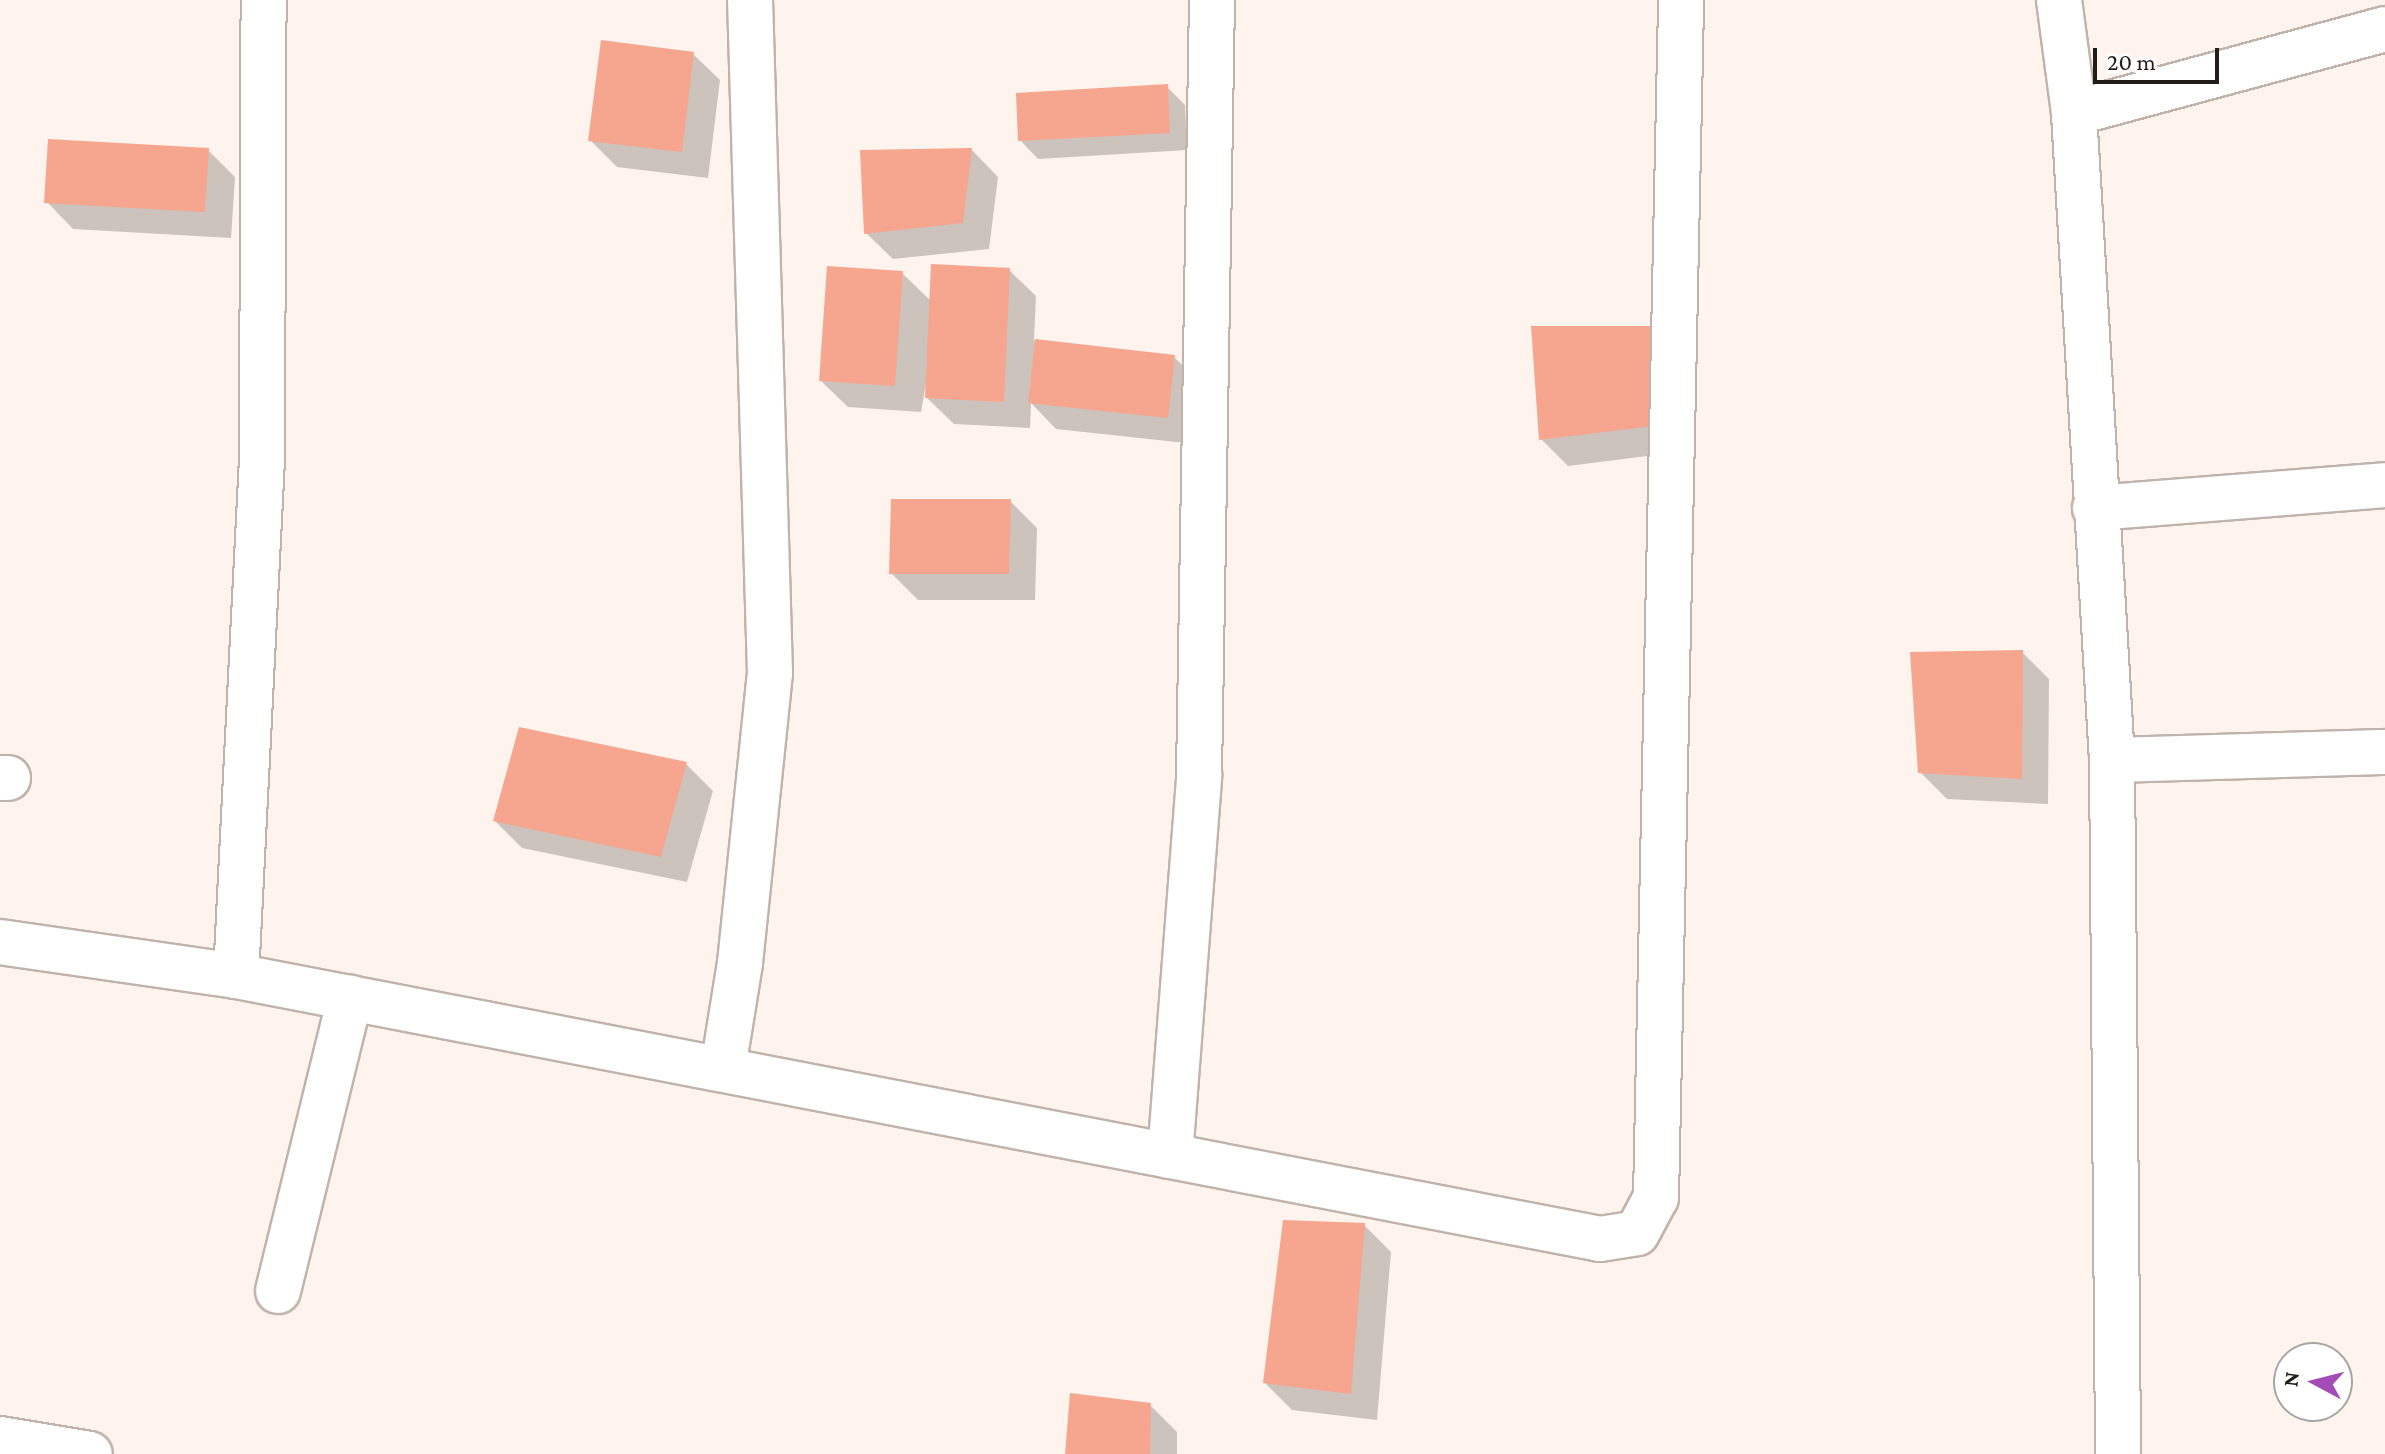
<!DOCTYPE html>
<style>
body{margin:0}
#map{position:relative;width:2385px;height:1454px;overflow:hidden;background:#fff4ed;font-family:"Crimson Pro",serif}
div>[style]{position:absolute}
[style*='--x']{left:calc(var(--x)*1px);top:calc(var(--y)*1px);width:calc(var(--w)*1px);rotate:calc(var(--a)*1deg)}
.shadow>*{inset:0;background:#0003}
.building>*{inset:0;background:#f6a58e}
.roads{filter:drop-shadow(2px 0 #c0b3ab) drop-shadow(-2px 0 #c0b3ab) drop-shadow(0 2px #c0b3ab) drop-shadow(0 -2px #c0b3ab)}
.minor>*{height:44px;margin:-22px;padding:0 22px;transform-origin:22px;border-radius:22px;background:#fff}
span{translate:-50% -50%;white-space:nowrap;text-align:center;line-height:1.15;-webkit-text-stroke:7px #fff;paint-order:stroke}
.north{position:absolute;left:2273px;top:1342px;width:80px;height:80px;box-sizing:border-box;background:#fff;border:2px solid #a7a5a3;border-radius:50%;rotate:277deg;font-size:22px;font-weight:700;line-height:32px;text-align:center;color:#221d19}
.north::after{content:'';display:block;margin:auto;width:28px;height:36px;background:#a34cb8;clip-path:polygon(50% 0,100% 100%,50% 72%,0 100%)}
.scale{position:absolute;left:2093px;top:48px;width:126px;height:36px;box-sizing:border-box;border:4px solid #221d19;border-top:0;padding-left:10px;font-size:24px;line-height:28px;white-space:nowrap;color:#221d19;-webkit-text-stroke:6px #fff;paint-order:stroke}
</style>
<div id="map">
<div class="shadow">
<div style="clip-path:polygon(693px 54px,720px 80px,708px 178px,617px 167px,590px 140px)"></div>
<div style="clip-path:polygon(1167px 87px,1185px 105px,1187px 150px,1038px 159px,1020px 140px)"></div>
<div style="clip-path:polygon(208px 150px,235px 177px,231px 238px,73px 229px,47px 202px)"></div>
<div style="clip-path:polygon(972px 150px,998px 177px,989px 249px,893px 259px,866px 233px)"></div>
<div style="clip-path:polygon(1009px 270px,1036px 296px,1034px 341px,1174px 357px,1201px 383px,1195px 444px,1056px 429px,1031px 403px,1030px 428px,954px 424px,927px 398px,928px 372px,921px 412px,848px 407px,821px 381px,902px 273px,931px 301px)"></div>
<div style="clip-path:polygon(1533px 328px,1687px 451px,1568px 466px,1541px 439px)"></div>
<div style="clip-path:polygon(1010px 501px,1037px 528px,1035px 600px,918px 600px,891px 573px)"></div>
<div style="clip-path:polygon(2022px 652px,2049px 679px,2048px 804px,1947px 799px,1920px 772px)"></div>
<div style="clip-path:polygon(686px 764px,713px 791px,687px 882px,522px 848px,495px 821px)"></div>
<div style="clip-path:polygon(1364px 1225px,1391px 1252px,1377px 1420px,1292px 1410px,1265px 1383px)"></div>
<div style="clip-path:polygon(1150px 1405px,1177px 1432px,1177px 1454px,1067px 1454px)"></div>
</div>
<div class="building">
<div style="clip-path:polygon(601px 40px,694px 52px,682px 152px,588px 141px)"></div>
<div style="clip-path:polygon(1168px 84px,1170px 133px,1018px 141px,1016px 93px)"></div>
<div style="clip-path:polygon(48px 139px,209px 148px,205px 212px,44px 203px)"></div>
<div style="clip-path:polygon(972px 148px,963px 223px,864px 234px,860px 150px)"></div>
<div style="clip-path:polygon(931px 264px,1010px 268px,1004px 402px,925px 398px)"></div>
<div style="clip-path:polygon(827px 266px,903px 271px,895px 386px,819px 381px)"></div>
<div style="clip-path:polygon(1531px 326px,1658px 326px,1661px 425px,1539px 440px)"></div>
<div style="clip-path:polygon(1035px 339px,1175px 355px,1168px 418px,1028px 403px)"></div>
<div style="clip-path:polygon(891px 499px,1011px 499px,1009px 574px,889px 574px)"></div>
<div style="clip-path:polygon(2023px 650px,2022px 779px,1918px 773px,1910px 652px)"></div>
<div style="clip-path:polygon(519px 727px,687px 762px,661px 857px,493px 821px)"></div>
<div style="clip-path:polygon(1283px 1220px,1365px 1223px,1351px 1394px,1263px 1383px)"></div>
<div style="clip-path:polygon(1070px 1393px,1151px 1403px,1150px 1454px,1065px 1454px)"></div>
</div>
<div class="roads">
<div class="minor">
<div style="--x:2059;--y:0;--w:114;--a:82.4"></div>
<div style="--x:2074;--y:113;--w:648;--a:86.64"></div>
<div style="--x:2112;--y:760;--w:694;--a:89.5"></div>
<div style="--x:2074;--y:113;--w:322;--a:-15.1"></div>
<div style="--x:2095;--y:508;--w:291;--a:-4.5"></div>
<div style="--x:2112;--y:760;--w:273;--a:-1.7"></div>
<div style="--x:0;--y:778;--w:8;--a:0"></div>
<div style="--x:0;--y:942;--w:238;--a:8.2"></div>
<div style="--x:236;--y:976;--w:1389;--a:10.91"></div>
<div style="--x:1600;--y:1239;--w:37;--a:-9"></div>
<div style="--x:1637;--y:1233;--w:40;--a:-62"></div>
<div style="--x:1656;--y:1198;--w:1198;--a:-88.8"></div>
<div style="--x:236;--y:976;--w:518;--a:-87.12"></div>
<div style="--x:262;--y:459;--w:459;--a:-89.8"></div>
<div style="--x:723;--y:1068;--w:106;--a:-80.8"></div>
<div style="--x:740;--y:963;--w:292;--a:-84.1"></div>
<div style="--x:770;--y:673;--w:673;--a:-91.7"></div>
<div style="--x:1170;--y:1156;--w:382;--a:-85.6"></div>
<div style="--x:1199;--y:775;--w:775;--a:-89.04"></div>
<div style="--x:278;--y:1291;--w:302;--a:-76.2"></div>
<div style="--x:0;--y:1439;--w:91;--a:9.5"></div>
</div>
</div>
<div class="north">N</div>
<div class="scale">20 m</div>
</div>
